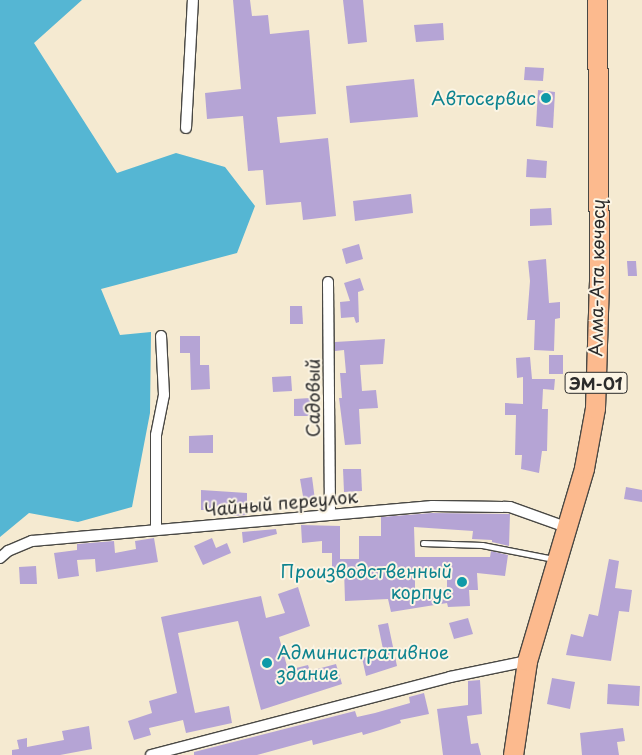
<!DOCTYPE html>
<meta charset="utf-8">
<style>
body{margin:0}
#map{position:relative;width:642px;height:755px;overflow:hidden;background:#f5ead1;font-family:"Playpen Sans",sans-serif}
div>[style]{position:absolute}
[style*='--x']{left:calc(var(--x)*1px);top:calc(var(--y)*1px);width:calc(var(--w)*1px);rotate:calc(var(--a)*1deg)}
.water>*{inset:0;background:#55b6d3}
.building>*{inset:0;background:#b5a4d5}
.roads{filter:drop-shadow(1px 0 #494844) drop-shadow(-1px 0 #494844) drop-shadow(0 1px #494844) drop-shadow(0 -1px #494844)}
.lane>*{height:5px;margin:-2.5px;padding:0 2.5px;transform-origin:2.5px;border-radius:2.5px;background:#fff}
.street>*{height:10px;margin:-5px;padding:0 5px;transform-origin:5px;border-radius:5px;background:#fff}
.highway>*{height:19px;margin:-9.5px;padding:0 9.5px;transform-origin:9.5px;border-radius:9.5px;background:#fcba8e}
.dots>*{width:14px;height:14px;translate:-50% -50%;box-sizing:border-box;border:2px solid #fcf5e5;border-radius:50%}
span{translate:-50% -50%;white-space:nowrap;text-align:center;line-height:1.15;-webkit-text-stroke:4px #fcf5e5;paint-order:stroke}
.shield-label span{padding:1px 4px;background:#fcf5e5;border:1px solid;border-radius:4px;-webkit-text-stroke-width:0}
.shield-label{font-size:16px;color:#2b2b2b;font-weight:700}
.culture-label{font-size:18px;color:#0d838f}
.right{translate:-100% -50%;text-align:right}
.left{translate:0 -50%;text-align:left}
.street-label{font-size:18px;color:#2b2b2b}
</style>
<div id="map">
<div class="water">
<div style="clip-path:polygon(0 0,82px 0,34px 43px,117px 173px,176px 153px,225px 167px,255px 206px,237px 253px,101px 289px,120px 335px,151px 332px,150px 413px,132px 507px,78px 522px,29px 513px,0 537px)"></div>
</div>
<div class="building">
<div style="clip-path:polygon(233px 0,250px 0,252px 16px,268px 15px,270px 34px,309px 30px,316px 114px,277px 117px,280px 143px,328px 138px,336px 216px,303px 220px,301px 202px,266px 205px,263px 170px,248px 171px,243px 116px,207px 119px,205px 93px,241px 89px)"></div>
<div style="clip-path:polygon(343px 0,363px 0,367px 42px,348px 44px)"></div>
<div style="clip-path:polygon(443px 23px,444px 40px,416px 42px,414px 25px)"></div>
<div style="clip-path:polygon(525px 67px,544px 68px,543px 81px,524px 80px)"></div>
<div style="clip-path:polygon(414px 79px,418px 117px,350px 123px,346px 86px)"></div>
<div style="clip-path:polygon(538px 90px,555px 92px,553px 128px,536px 126px)"></div>
<div style="clip-path:polygon(527px 159px,547px 161px,546px 178px,526px 177px)"></div>
<div style="clip-path:polygon(411px 194px,413px 213px,355px 221px,353px 201px)"></div>
<div style="clip-path:polygon(551px 208px,552px 225px,530px 226px,530px 209px)"></div>
<div style="clip-path:polygon(359px 244px,363px 259px,346px 264px,342px 249px)"></div>
<div style="clip-path:polygon(546px 259px,549px 303px,560px 302px,560px 318px,555px 319px,554px 351px,534px 350px,535px 320px,527px 320px,530px 281px,528px 261px)"></div>
<div style="clip-path:polygon(627px 261px,636px 261px,637px 276px,628px 276px)"></div>
<div style="clip-path:polygon(360px 278px,364px 290px,358px 292px,359px 322px,356px 323px,354px 317px,341px 318px,340px 302px,350px 301px,344px 283px)"></div>
<div style="clip-path:polygon(290px 306px,302px 306px,303px 324px,290px 324px)"></div>
<div style="clip-path:polygon(180px 336px,200px 336px,200px 365px,209px 365px,210px 389px,191px 390px,190px 353px,180px 353px)"></div>
<div style="clip-path:polygon(385px 339px,383px 364px,360px 365px,362px 391px,376px 390px,378px 408px,359px 409px,361px 444px,345px 445px,339px 398px,342px 398px,340px 373px,346px 373px,344px 350px,335px 351px,335px 342px)"></div>
<div style="clip-path:polygon(549px 355px,563px 355px,563px 374px,549px 374px)"></div>
<div style="clip-path:polygon(530px 357px,532px 379px,555px 379px,554px 390px,543px 389px,542px 409px,548px 409px,547px 451px,542px 451px,539px 473px,521px 469px,522px 455px,515px 455px,516px 415px,505px 415px,505px 403px,523px 404px,523px 377px,517px 378px,516px 358px)"></div>
<div style="clip-path:polygon(291px 376px,292px 391px,273px 392px,272px 377px)"></div>
<div style="clip-path:polygon(310px 398px,311px 416px,294px 416px,294px 399px)"></div>
<div style="clip-path:polygon(213px 435px,213px 453px,189px 453px,189px 436px)"></div>
<div style="clip-path:polygon(343px 469px,361px 469px,362px 491px,344px 492px)"></div>
<div style="clip-path:polygon(312px 477px,315px 500px,304px 502px,300px 479px)"></div>
<div style="clip-path:polygon(626px 487px,642px 490px,642px 502px,624px 499px)"></div>
<div style="clip-path:polygon(201px 490px,247px 493px,247px 515px,233px 516px,233px 510px,201px 510px)"></div>
<div style="clip-path:polygon(evenodd,432px 513px,510px 514px,509px 546px,492px 542px,492px 540px,472px 539px,473px 531px,414px 527px,415px 557px,490px 557px,491px 551px,508px 555px,505px 576px,477px 573px,478px 590px,469px 590px,470px 606px,448px 607px,447px 603px,391px 612px,388px 599px,345px 601px,344px 569px,332px 569px,332px 553px,322px 553px,322px 541px,302px 543px,301px 525px,340px 526px,340px 559px,359px 559px,359px 536px,381px 536px,381px 517px,432px 513px,447px 572px,447px 591px,415px 597px,415px 573px,447px 572px)"></div>
<div style="clip-path:polygon(276px 529px,277px 534px,243px 543px,242px 532px)"></div>
<div style="clip-path:polygon(154px 538px,158px 562px,96px 572px,95px 559px,77px 560px,79px 576px,58px 579px,54px 553px,77px 550px,77px 544px,114px 541px,115px 553px,136px 549px,135px 541px)"></div>
<div style="clip-path:polygon(212px 538px,216px 548px,227px 543px,231px 553px,203px 565px,194px 546px)"></div>
<div style="clip-path:polygon(609px 559px,619px 561px,615px 588px,632px 590px,629px 612px,619px 611px,611px 661px,566px 655px,571px 634px,583px 637px,589px 614px,598px 616px)"></div>
<div style="clip-path:polygon(36px 566px,37px 584px,20px 584px,19px 567px)"></div>
<div style="clip-path:polygon(298px 587px,310px 626px,279px 637px,288px 670px,308px 665px,310px 671px,336px 664px,342px 684px,261px 710px,238px 621px,178px 633px,195px 713px,229px 706px,232px 723px,186px 733px,183px 720px,149px 728px,151px 735px,134px 740px,128px 721px,152px 713px,149px 701px,177px 693px,161px 617px,261px 596px,266px 618px,285px 613px,278px 594px)"></div>
<div style="clip-path:polygon(468px 618px,473px 634px,454px 639px,449px 623px)"></div>
<div style="clip-path:polygon(388px 623px,397px 666px,366px 676px,362px 658px,384px 654px,378px 625px)"></div>
<div style="clip-path:polygon(552px 678px,575px 682px,570px 709px,547px 704px)"></div>
<div style="clip-path:polygon(480px 680px,482px 714px,467px 716px,471px 744px,478px 743px,481px 755px,443px 755px,437px 709px,468px 705px,468px 681px)"></div>
<div style="clip-path:polygon(608px 684px,640px 686px,639px 706px,607px 704px)"></div>
<div style="clip-path:polygon(424px 693px,429px 714px,400px 720px,401px 723px,380px 730px,363px 735px,362px 732px,313px 745px,312px 740px,257px 755px,194px 755px,194px 752px,355px 711px,357px 717px,375px 713px,410px 703px,409px 697px)"></div>
<div style="clip-path:polygon(89px 726px,92px 749px,60px 755px,12px 755px,12px 750px,19px 749px,17px 740px,27px 738px,27px 747px,64px 740px,62px 731px)"></div>
<div style="clip-path:polygon(623px 728px,625px 741px,617px 742px,619px 755px,582px 755px,580px 733px)"></div>
</div>
<div class="roads">
<div class="lane">
<div style="--x:423;--y:543;--w:59;--a:1.9"></div>
<div style="--x:482;--y:545;--w:73;--a:11"></div>
</div>
<div class="street">
<div style="--x:186;--y:128;--w:128;--a:-86.9"></div>
<div style="--x:328;--y:282;--w:233;--a:89.5"></div>
<div style="--x:156;--y:530;--w:95;--a:-90"></div>
<div style="--x:156;--y:435;--w:41;--a:-78.7"></div>
<div style="--x:164;--y:395;--w:59;--a:-92.9"></div>
<div style="--x:0;--y:558;--w:11;--a:-41"></div>
<div style="--x:8;--y:551;--w:26;--a:-23"></div>
<div style="--x:32;--y:541;--w:402;--a:-5"></div>
<div style="--x:432;--y:506;--w:78;--a:0.7"></div>
<div style="--x:510;--y:507;--w:59;--a:19.7"></div>
<div style="--x:151;--y:755;--w:309;--a:-14.6"></div>
<div style="--x:450;--y:677;--w:79;--a:-11.7"></div>
</div>
<div class="highway">
<div style="--x:513;--y:755;--w:95;--a:-81.5"></div>
<div style="--x:527;--y:661;--w:201;--a:-73.5"></div>
<div style="--x:584;--y:468;--w:61;--a:-79.6"></div>
<div style="--x:595;--y:408;--w:127;--a:-88.2"></div>
<div style="--x:599;--y:281;--w:281;--a:-90.4"></div>
</div>
</div>
<div class="dots">
<div style="left:546px;top:98px;background:#0f9aa8"></div>
<div style="left:462px;top:582px;background:#0f9aa8"></div>
<div style="left:267px;top:663px;background:#0f9aa8"></div>
</div>
<div class="shield-label">
<span style="left:596px;top:383px">ЭМ-01</span>
</div>
<div class="culture-label">
<span class="right" style="left:536px;top:98px">Автосервис</span>
<span class="right" style="left:452px;top:582px">Производственный<br>корпус</span>
<span class="left" style="left:277px;top:663px">Административное<br>здание</span>
</div>
<div class="street-label">
<span style="left:597px;top:278px;rotate:-89deg">Алма-Ата көчөсү</span>
<span style="left:313px;top:398px;rotate:-90deg">Садовый</span>
<span style="left:281px;top:503px;rotate:-5deg">Чайный переулок</span>
</div>
</div>
